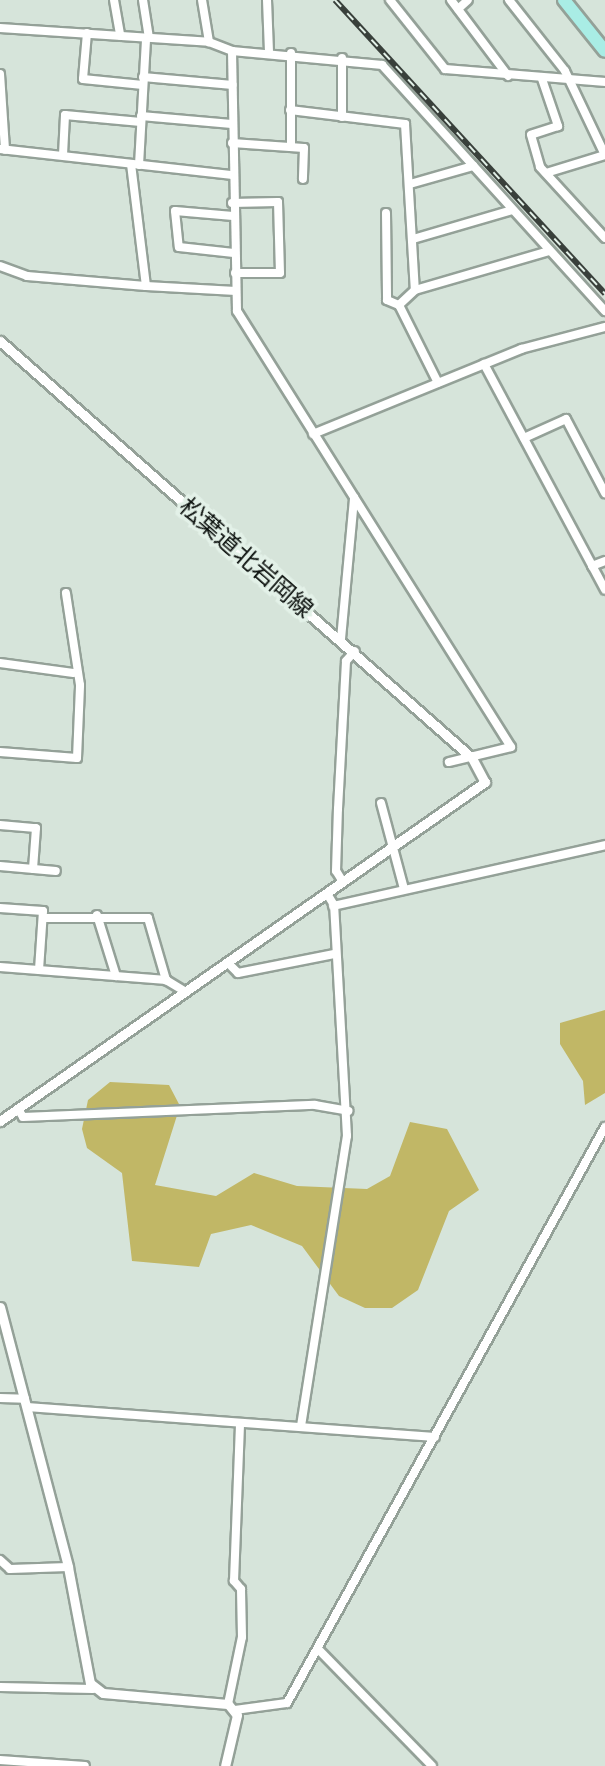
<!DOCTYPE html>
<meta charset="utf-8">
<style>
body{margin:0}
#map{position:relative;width:605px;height:1766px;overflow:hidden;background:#d6e4da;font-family:Commissioner,"Noto Sans JP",sans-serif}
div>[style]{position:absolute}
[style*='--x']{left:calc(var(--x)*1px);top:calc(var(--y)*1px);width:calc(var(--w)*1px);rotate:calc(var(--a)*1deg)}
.green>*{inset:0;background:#c1b766}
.roads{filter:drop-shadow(2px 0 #94a198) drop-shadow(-2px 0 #94a198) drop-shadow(0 2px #94a198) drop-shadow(0 -2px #94a198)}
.minor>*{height:8px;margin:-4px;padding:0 4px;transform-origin:4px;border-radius:4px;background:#fff}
.tertiary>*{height:9px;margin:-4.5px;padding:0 4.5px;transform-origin:4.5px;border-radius:4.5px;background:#fff}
.primary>*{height:12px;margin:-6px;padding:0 6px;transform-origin:6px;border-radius:6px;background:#a9ede5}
.rail>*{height:6px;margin-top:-3px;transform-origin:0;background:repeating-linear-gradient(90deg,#e3f1e8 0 9px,#39403b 0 18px);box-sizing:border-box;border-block:2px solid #39403b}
span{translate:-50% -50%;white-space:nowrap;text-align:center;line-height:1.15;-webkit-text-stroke:7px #e3f1e8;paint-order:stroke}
.street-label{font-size:24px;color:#0b100d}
</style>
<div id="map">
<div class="green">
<div style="clip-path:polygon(605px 1010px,605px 1093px,585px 1105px,583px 1081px,560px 1044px,560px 1023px)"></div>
<div style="clip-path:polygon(110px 1082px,169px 1085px,180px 1106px,155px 1185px,216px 1196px,254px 1173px,297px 1186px,367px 1189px,390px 1176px,410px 1122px,447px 1129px,479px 1190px,449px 1211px,418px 1290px,392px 1308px,365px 1308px,339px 1296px,302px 1246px,251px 1225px,211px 1234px,199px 1267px,132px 1261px,122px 1173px,87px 1148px,82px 1129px,88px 1100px)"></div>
</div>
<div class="roads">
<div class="minor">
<div style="--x:114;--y:0;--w:36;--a:80"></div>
<div style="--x:143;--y:0;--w:38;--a:81"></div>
<div style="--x:202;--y:0;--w:43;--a:80.5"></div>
<div style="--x:267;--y:0;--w:51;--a:87.8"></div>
<div style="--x:390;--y:0;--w:88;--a:51.4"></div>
<div style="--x:445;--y:69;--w:161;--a:4.6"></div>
<div style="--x:451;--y:0;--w:95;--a:53.1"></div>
<div style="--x:509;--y:0;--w:90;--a:51.7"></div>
<div style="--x:565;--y:71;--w:93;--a:64.5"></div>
<div style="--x:458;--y:9;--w:13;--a:-42"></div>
<div style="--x:0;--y:28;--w:209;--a:3.8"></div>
<div style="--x:209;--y:42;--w:25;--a:21"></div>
<div style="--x:232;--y:51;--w:260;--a:88.9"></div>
<div style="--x:237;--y:311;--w:515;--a:57.85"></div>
<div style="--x:511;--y:747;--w:64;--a:166.4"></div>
<div style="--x:87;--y:33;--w:46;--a:95"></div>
<div style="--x:83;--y:79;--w:60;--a:5.7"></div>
<div style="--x:232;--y:51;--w:151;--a:5.3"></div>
<div style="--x:382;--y:65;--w:332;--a:47.8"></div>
<div style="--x:291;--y:53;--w:94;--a:90"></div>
<div style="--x:342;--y:58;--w:59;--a:90"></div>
<div style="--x:0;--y:74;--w:76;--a:86.2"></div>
<div style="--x:143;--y:77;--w:90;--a:5.1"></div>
<div style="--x:542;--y:79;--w:50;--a:71.2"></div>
<div style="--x:558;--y:126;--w:28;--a:162"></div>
<div style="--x:531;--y:135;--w:33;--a:74"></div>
<div style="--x:540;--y:167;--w:96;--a:47.5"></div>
<div style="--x:290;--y:110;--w:116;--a:6.9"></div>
<div style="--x:405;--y:124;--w:166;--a:86.6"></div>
<div style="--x:415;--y:290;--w:22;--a:137"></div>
<div style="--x:399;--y:305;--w:87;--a:63.4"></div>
<div style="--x:141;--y:116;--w:91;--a:5"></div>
<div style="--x:232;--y:143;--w:72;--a:4"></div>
<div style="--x:304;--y:148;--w:31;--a:92"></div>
<div style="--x:0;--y:149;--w:232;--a:6.4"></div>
<div style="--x:63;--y:155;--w:40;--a:-87.1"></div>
<div style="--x:65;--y:115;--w:76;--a:5.3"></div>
<div style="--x:131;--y:164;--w:123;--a:83"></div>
<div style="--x:146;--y:286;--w:90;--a:3.2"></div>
<div style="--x:139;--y:165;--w:127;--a:-86.8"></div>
<div style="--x:546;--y:173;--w:62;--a:-17"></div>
<div style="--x:410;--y:184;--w:66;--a:-15.9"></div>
<div style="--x:232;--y:203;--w:46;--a:-1.2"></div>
<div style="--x:278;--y:202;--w:71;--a:88.4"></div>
<div style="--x:280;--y:273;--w:45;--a:180"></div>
<div style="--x:386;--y:213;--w:87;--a:89.3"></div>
<div style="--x:387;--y:300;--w:13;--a:23"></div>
<div style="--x:233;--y:216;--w:58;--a:-175.1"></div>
<div style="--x:175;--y:211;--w:36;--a:84"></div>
<div style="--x:179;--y:247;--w:55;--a:6.2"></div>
<div style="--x:413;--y:239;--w:103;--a:-16.3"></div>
<div style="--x:0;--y:266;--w:29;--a:20"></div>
<div style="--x:27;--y:276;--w:119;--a:4.8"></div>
<div style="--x:415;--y:290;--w:140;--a:-16.2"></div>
<div style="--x:484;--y:364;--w:256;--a:61.8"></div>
<div style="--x:313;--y:434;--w:225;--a:-22.2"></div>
<div style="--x:521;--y:349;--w:87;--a:-14.7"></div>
<div style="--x:524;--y:438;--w:46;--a:-24.3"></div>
<div style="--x:566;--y:419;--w:84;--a:62.2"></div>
<div style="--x:592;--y:566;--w:14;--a:-21"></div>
<div style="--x:341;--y:639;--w:142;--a:-84.7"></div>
<div style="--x:0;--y:663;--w:74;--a:7.8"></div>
<div style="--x:0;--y:752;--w:77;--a:4.5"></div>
<div style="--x:77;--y:758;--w:73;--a:-87.6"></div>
<div style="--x:80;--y:685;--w:93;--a:-98.7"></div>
<div style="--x:381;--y:803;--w:89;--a:75"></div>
<div style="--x:0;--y:825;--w:36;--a:5"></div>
<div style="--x:36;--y:828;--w:41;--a:94.2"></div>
<div style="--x:0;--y:866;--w:56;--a:5.1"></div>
<div style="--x:343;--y:882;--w:13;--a:-122"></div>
<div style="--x:336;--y:871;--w:62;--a:-88.2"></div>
<div style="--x:338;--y:809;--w:148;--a:-86.9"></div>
<div style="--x:346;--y:661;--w:13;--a:-48"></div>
<div style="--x:333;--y:906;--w:279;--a:-12.6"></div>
<div style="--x:0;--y:908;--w:43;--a:4"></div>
<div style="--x:43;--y:911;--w:59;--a:93.9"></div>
<div style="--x:97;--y:915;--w:64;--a:72.7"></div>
<div style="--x:43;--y:918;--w:105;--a:0"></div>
<div style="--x:148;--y:918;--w:65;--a:73.8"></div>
<div style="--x:228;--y:963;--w:14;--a:45"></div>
<div style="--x:238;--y:973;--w:98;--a:-11.2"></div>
<div style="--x:0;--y:967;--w:167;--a:4.5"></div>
<div style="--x:166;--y:980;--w:23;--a:31"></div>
<div style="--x:18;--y:1109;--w:9;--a:58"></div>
<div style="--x:23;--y:1117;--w:292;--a:-2.4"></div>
<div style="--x:315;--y:1105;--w:34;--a:10"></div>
<div style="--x:0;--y:1398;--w:25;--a:2"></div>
<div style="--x:27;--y:1407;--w:409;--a:4.2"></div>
<div style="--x:301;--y:1426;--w:294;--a:-81"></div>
<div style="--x:347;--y:1136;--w:231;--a:-93.2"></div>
<div style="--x:334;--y:905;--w:13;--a:-122"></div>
<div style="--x:0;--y:1560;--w:13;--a:42"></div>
<div style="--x:10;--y:1569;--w:58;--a:-2"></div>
<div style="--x:318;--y:1649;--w:163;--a:45.7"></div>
<div style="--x:0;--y:1687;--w:93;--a:1.2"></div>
<div style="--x:228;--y:1704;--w:68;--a:-78.2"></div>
<div style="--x:242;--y:1637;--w:48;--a:-91.2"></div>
<div style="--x:241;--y:1589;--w:11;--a:-131"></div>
<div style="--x:234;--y:1581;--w:158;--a:-87.8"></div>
<div style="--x:235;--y:1710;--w:52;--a:-7.7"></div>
<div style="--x:287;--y:1703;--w:658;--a:-61.1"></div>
<div style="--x:0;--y:1760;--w:85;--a:4"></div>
</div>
<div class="tertiary">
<div style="--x:0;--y:341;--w:630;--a:41.46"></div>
<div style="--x:472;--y:758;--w:27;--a:62"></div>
<div style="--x:485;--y:782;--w:592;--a:145.05"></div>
<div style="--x:0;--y:1307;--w:269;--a:75.3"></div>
<div style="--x:68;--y:1567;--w:118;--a:79.3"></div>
<div style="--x:90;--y:1683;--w:16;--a:38"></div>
<div style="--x:103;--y:1693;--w:125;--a:5"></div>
<div style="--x:228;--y:1704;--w:14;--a:51"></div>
<div style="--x:237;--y:1715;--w:52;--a:103.2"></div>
</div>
<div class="primary">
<div style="--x:564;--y:0;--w:65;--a:51.2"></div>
</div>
</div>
<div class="rail">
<div style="--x:335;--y:0;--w:399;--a:47.4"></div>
</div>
<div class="street-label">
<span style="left:247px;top:557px;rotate:41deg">松葉道北岩岡線</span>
</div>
</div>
